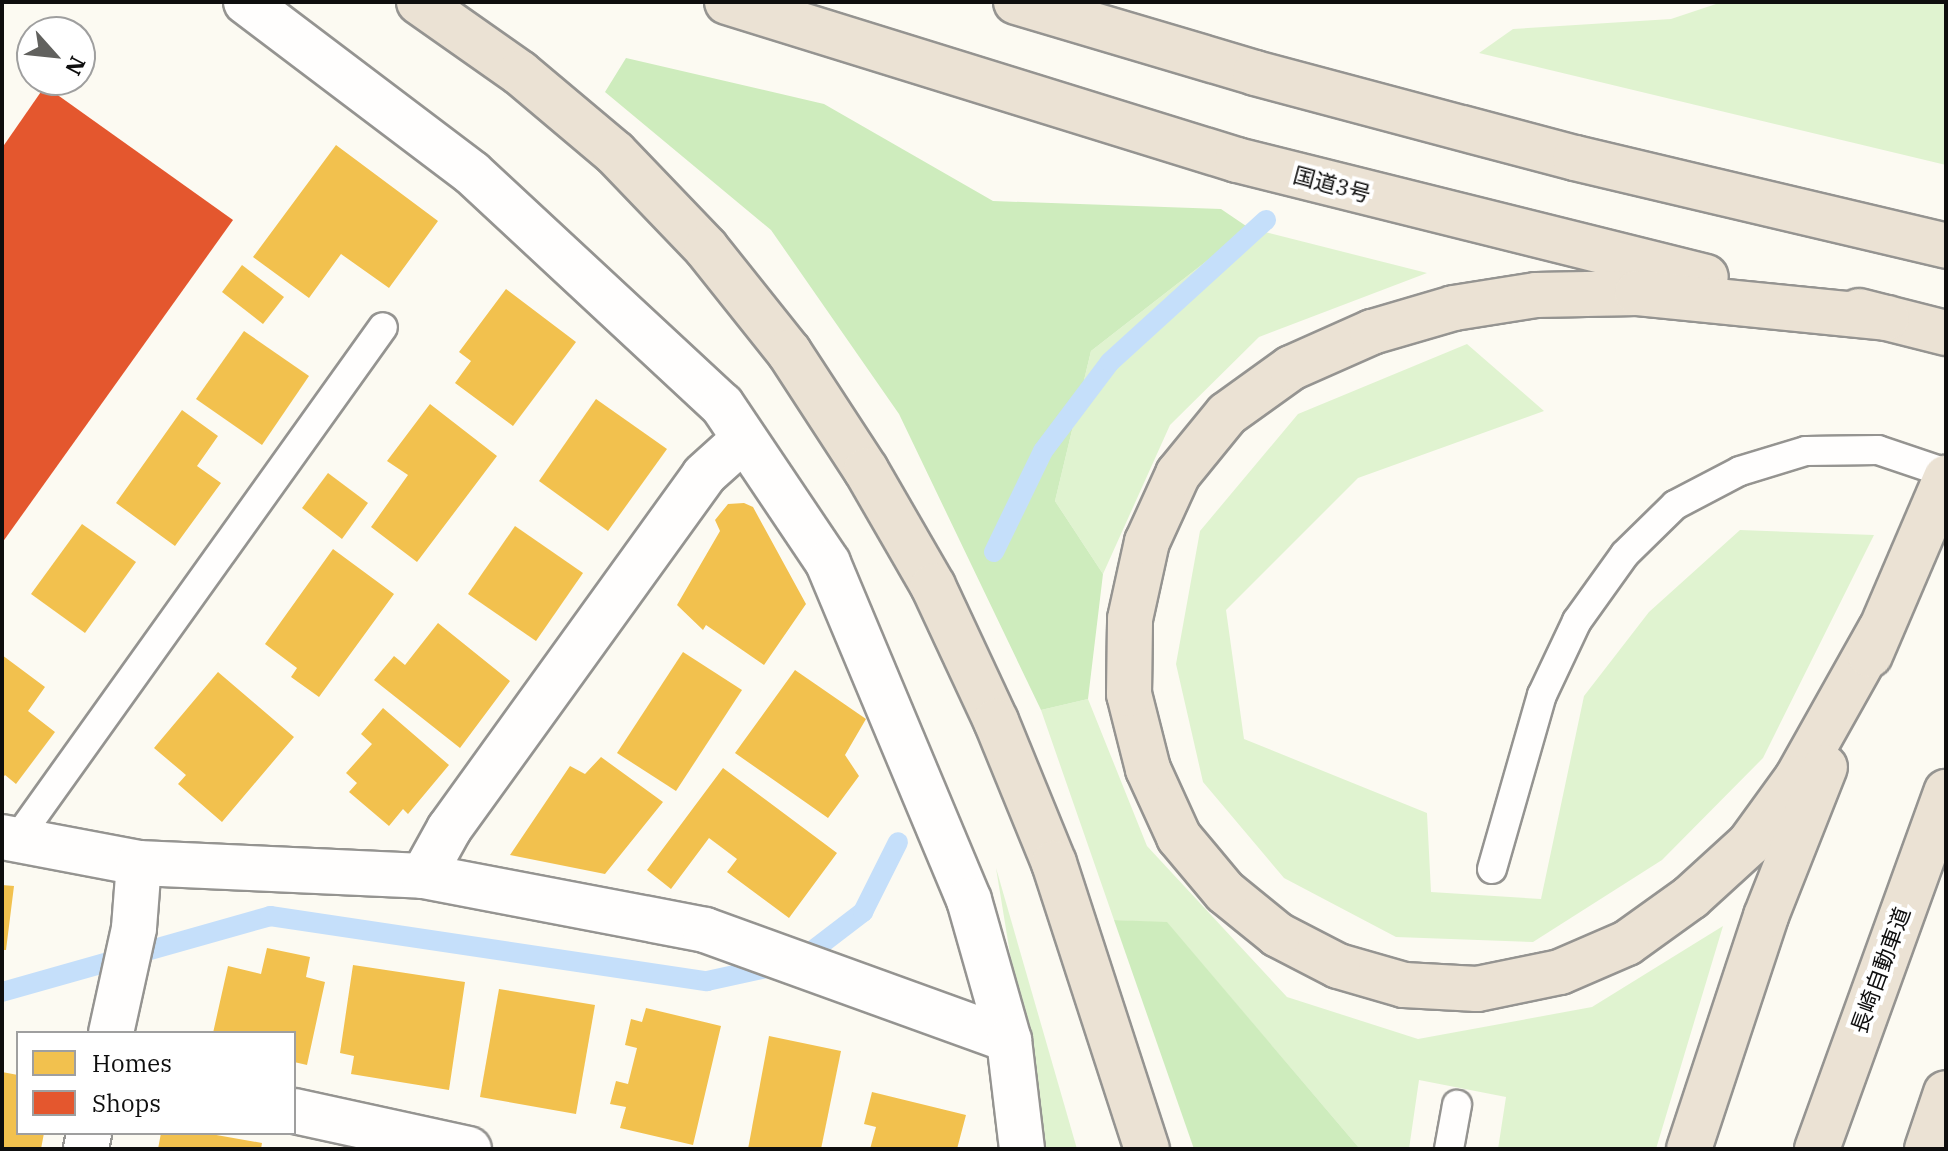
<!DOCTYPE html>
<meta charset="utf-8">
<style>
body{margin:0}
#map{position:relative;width:1948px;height:1151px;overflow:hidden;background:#fcfaf2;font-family:"IBM Plex Serif","Noto Sans JP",serif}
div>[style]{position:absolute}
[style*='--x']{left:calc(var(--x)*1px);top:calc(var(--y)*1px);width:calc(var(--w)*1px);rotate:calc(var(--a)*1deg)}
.green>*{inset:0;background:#e0f3d0}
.forest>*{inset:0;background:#ceecbd}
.homes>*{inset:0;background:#f2c14e}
.shops>*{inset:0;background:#e4572e}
.stream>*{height:20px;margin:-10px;padding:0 10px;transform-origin:10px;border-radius:10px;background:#c5dffa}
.roads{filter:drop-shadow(2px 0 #959491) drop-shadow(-2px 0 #959491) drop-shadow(0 2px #959491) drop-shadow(0 -2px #959491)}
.lane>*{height:28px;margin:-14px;padding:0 14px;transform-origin:14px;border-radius:14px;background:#fffefd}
.street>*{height:44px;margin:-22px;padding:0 22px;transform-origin:22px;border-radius:22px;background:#fffefd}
.highway>*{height:44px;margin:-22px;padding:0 22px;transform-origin:22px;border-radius:22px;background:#ebe2d4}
span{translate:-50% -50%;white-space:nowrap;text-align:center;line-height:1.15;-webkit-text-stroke:8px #fff;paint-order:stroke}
.street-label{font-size:22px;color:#0e0e0e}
.frame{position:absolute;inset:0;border:4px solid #0e0e0e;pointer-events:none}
.legend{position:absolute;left:16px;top:1031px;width:280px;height:104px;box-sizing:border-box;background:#fff;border:2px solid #9f9f9f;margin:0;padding:10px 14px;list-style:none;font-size:24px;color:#0e0e0e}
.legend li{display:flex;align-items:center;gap:16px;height:40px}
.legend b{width:40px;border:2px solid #9f9f9f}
.north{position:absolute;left:16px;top:16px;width:80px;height:80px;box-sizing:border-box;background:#fff;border:2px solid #9f9f9f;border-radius:50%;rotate:117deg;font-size:22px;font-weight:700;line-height:32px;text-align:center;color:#0e0e0e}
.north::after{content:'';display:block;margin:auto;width:28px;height:36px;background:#61615e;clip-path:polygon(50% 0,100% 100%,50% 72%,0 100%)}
</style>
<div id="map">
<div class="green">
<div style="clip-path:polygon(1722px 2px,1946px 2px,1946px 165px,1479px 53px,1513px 29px,1671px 19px)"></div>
<div style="clip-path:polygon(1249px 228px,1427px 273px,1259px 337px,1170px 425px,1103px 574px,1055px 501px,1091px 351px)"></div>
<div style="clip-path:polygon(1467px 344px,1544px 411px,1358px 478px,1226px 610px,1244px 739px,1427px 813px,1431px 892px,1541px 899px,1584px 696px,1649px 612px,1740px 530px,1874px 535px,1763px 758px,1662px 860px,1533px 942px,1396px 937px,1284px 878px,1203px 782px,1176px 664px,1200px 531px,1298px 414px)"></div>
<div style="clip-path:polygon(1088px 699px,1147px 846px,1287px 997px,1418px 1039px,1592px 1007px,1723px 926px,1656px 1149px,1498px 1149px,1506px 1097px,1419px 1080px,1409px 1149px,1360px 1149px,1167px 923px,1114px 920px,1041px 710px)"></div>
<div style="clip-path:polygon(996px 868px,1077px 1149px,1042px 1149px)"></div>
</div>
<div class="forest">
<div style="clip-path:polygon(626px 58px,824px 104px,993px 201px,1221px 209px,1249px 228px,1091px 351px,1055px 501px,1103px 574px,1088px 699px,1041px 710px,899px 414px,771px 230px,605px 92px)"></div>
<div style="clip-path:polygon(1114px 920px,1167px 922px,1360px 1149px,1194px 1149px)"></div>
</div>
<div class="homes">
<div style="clip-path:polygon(336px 145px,438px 221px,389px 288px,341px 254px,309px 298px,253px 257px)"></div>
<div style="clip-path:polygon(242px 265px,284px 297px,263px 324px,222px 292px)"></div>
<div style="clip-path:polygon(506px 289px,576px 342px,513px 426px,455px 383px,471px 361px,459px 352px)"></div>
<div style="clip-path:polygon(244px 331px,309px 376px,262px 445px,196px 399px)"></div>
<div style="clip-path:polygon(596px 399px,667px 449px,608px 531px,539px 481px)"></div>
<div style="clip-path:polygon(430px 404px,497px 456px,417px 562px,371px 527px,408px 475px,387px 461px)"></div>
<div style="clip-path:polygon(182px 410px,218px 436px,197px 466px,221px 483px,175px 546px,116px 503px)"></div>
<div style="clip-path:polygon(328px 473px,368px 503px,342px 539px,302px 508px)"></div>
<div style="clip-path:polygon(744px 503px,753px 507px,806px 604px,764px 665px,706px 625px,703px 630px,677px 605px,720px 531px,715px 520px,728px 504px)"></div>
<div style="clip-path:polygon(82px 524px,136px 562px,85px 633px,31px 594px)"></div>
<div style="clip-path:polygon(515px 526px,583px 573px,536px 641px,468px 594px)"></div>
<div style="clip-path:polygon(333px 549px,394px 594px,319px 697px,291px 677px,297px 668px,265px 644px)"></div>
<div style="clip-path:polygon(438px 623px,510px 681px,460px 748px,374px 680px,394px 656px,405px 665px)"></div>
<div style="clip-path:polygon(683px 652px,742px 690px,676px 791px,617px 753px)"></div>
<div style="clip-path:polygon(2px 655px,45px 687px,28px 711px,55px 732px,16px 784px,5px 775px,2px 779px)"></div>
<div style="clip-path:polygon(795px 670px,866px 719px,845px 755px,859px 776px,828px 818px,735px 753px)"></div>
<div style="clip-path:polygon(218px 672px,294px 737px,222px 822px,178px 784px,186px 775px,154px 748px)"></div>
<div style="clip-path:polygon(383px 708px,449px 765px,408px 814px,403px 809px,389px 826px,349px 792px,357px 783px,346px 773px,372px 744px,361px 734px)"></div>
<div style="clip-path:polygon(601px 757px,663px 802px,605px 874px,510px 855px,570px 766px,585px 774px)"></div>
<div style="clip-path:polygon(723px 768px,837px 853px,789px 918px,727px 872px,737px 859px,709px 838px,671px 889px,647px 870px)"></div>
<div style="clip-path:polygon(2px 885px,14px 886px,6px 950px,2px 950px)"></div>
<div style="clip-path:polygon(267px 948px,310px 957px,306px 977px,325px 982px,307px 1065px,294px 1062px,294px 1033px,213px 1033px,228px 966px,261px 974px)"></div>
<div style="clip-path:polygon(353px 965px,465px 982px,449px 1090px,351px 1074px,354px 1056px,340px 1053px)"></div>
<div style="clip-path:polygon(499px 989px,595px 1005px,576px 1114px,480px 1097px)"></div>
<div style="clip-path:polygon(646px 1008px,721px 1026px,693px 1145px,620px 1128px,626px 1107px,610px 1104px,616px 1081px,628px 1084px,637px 1048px,625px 1045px,631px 1019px,642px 1022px)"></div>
<div style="clip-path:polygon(769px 1036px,841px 1051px,821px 1149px,748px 1149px)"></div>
<div style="clip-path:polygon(2px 1072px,18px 1075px,18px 1133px,44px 1133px,41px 1149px,2px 1149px)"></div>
<div style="clip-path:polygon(872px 1092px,966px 1115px,957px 1149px,870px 1149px,876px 1127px,864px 1124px)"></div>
<div style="clip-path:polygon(161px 1133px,205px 1133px,262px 1143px,261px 1149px,158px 1149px)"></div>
</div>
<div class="shops">
<div style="clip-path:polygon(45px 86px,233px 220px,2px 543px,2px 148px)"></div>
</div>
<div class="stream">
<div style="--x:994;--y:552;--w:112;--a:-64.1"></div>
<div style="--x:1043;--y:451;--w:111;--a:-53"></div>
<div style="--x:1110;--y:362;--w:211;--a:-42.3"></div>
<div style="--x:2;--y:992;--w:279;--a:-15.8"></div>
<div style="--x:270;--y:916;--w:442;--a:8.5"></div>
<div style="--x:707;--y:981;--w:94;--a:-12.3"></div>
<div style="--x:799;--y:961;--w:81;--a:-37.4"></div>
<div style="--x:863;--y:912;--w:78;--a:-63.4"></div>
</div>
<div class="roads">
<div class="lane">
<div style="--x:17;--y:839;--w:629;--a:-54.44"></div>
<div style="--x:1492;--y:869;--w:181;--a:-74"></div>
<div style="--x:1542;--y:695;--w:82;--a:-64.7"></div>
<div style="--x:1577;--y:621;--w:82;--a:-54.4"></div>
<div style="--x:1625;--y:554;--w:70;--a:-44.4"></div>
<div style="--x:1675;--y:505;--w:73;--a:-27.6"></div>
<div style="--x:1740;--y:471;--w:69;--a:-16.9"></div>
<div style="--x:1806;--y:451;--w:72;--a:-0.8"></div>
<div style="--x:1878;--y:450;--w:72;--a:18.7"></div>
<div style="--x:1449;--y:1149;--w:45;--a:-79.7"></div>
</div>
<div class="street">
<div style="--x:246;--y:2;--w:283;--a:37.1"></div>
<div style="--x:472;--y:173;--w:341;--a:42.9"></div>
<div style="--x:722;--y:405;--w:190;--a:56.1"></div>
<div style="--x:828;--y:563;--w:365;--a:67.3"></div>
<div style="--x:969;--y:900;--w:146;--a:74.1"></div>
<div style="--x:2;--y:837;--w:139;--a:10.7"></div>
<div style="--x:139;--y:863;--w:284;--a:2.6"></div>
<div style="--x:423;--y:876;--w:287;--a:10.8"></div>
<div style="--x:705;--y:930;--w:323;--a:19.9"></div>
<div style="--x:1009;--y:1040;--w:110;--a:83.2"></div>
<div style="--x:423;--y:876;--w:54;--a:-61"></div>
<div style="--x:449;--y:829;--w:436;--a:-54.2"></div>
<div style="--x:704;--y:475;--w:54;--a:-42"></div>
<div style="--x:111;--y:1033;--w:107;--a:-77.6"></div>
<div style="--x:134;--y:928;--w:65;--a:-85.6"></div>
<div style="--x:294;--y:1111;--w:179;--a:12.3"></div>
<div style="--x:86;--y:1149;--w:16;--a:-79"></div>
</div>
<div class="highway">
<div style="--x:419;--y:2;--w:123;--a:35.1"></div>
<div style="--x:520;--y:73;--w:124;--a:40.1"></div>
<div style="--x:615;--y:153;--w:132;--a:46.2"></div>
<div style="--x:706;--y:248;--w:133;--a:51.4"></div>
<div style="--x:789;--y:352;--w:141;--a:56.9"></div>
<div style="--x:866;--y:470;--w:134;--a:60"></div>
<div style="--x:933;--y:586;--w:149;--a:65"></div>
<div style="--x:996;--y:721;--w:153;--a:67.8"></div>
<div style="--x:1054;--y:863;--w:301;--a:72"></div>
<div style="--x:727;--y:2;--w:534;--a:17.21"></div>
<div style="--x:1237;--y:160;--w:483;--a:14"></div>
<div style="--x:1016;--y:2;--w:249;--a:16.5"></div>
<div style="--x:1255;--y:73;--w:331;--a:14.9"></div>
<div style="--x:1575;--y:158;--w:381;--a:13.3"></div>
<div style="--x:1859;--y:311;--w:90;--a:14.2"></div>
<div style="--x:1880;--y:630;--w:170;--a:119.3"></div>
<div style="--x:1797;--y:778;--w:82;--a:126"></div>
<div style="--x:1749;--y:844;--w:79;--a:137.6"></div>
<div style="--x:1691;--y:897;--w:79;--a:144.3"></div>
<div style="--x:1627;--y:943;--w:73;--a:156.6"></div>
<div style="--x:1560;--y:972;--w:85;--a:168.4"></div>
<div style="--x:1477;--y:989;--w:73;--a:-176.9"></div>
<div style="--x:1404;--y:985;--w:69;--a:-163.9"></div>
<div style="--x:1338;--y:966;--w:68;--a:-152.7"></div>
<div style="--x:1278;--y:935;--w:68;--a:-140.9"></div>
<div style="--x:1225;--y:892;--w:72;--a:-129.9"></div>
<div style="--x:1179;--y:837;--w:75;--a:-114.5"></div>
<div style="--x:1148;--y:769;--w:77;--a:-104.2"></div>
<div style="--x:1129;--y:694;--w:75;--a:-89.2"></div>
<div style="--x:1130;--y:619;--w:79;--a:-77.6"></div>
<div style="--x:1147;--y:542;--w:75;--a:-65.5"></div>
<div style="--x:1178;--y:474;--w:77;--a:-50.8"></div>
<div style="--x:1227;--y:414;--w:79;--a:-35.7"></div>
<div style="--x:1291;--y:368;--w:89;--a:-24"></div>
<div style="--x:1372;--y:332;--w:85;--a:-16.3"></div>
<div style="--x:1454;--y:308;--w:83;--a:-9"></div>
<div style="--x:1536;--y:295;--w:101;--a:-1.1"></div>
<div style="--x:1637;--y:293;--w:251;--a:5.7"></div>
<div style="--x:1870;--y:655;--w:193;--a:-66.8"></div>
<div style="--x:1689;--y:1149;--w:245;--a:-71.7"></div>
<div style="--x:1766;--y:916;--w:160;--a:-68.4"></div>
<div style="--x:1817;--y:1149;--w:380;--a:-70.1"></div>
<div style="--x:1927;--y:1149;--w:59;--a:-71.3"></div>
</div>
</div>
<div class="street-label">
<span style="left:1332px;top:184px;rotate:15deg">国道3号</span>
<span style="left:1880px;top:970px;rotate:-70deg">長崎自動車道</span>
</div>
<div class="frame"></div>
<ul class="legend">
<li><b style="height:22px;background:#f2c14e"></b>Homes</li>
<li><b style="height:22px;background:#e4572e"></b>Shops</li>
</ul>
<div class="north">N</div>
</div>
